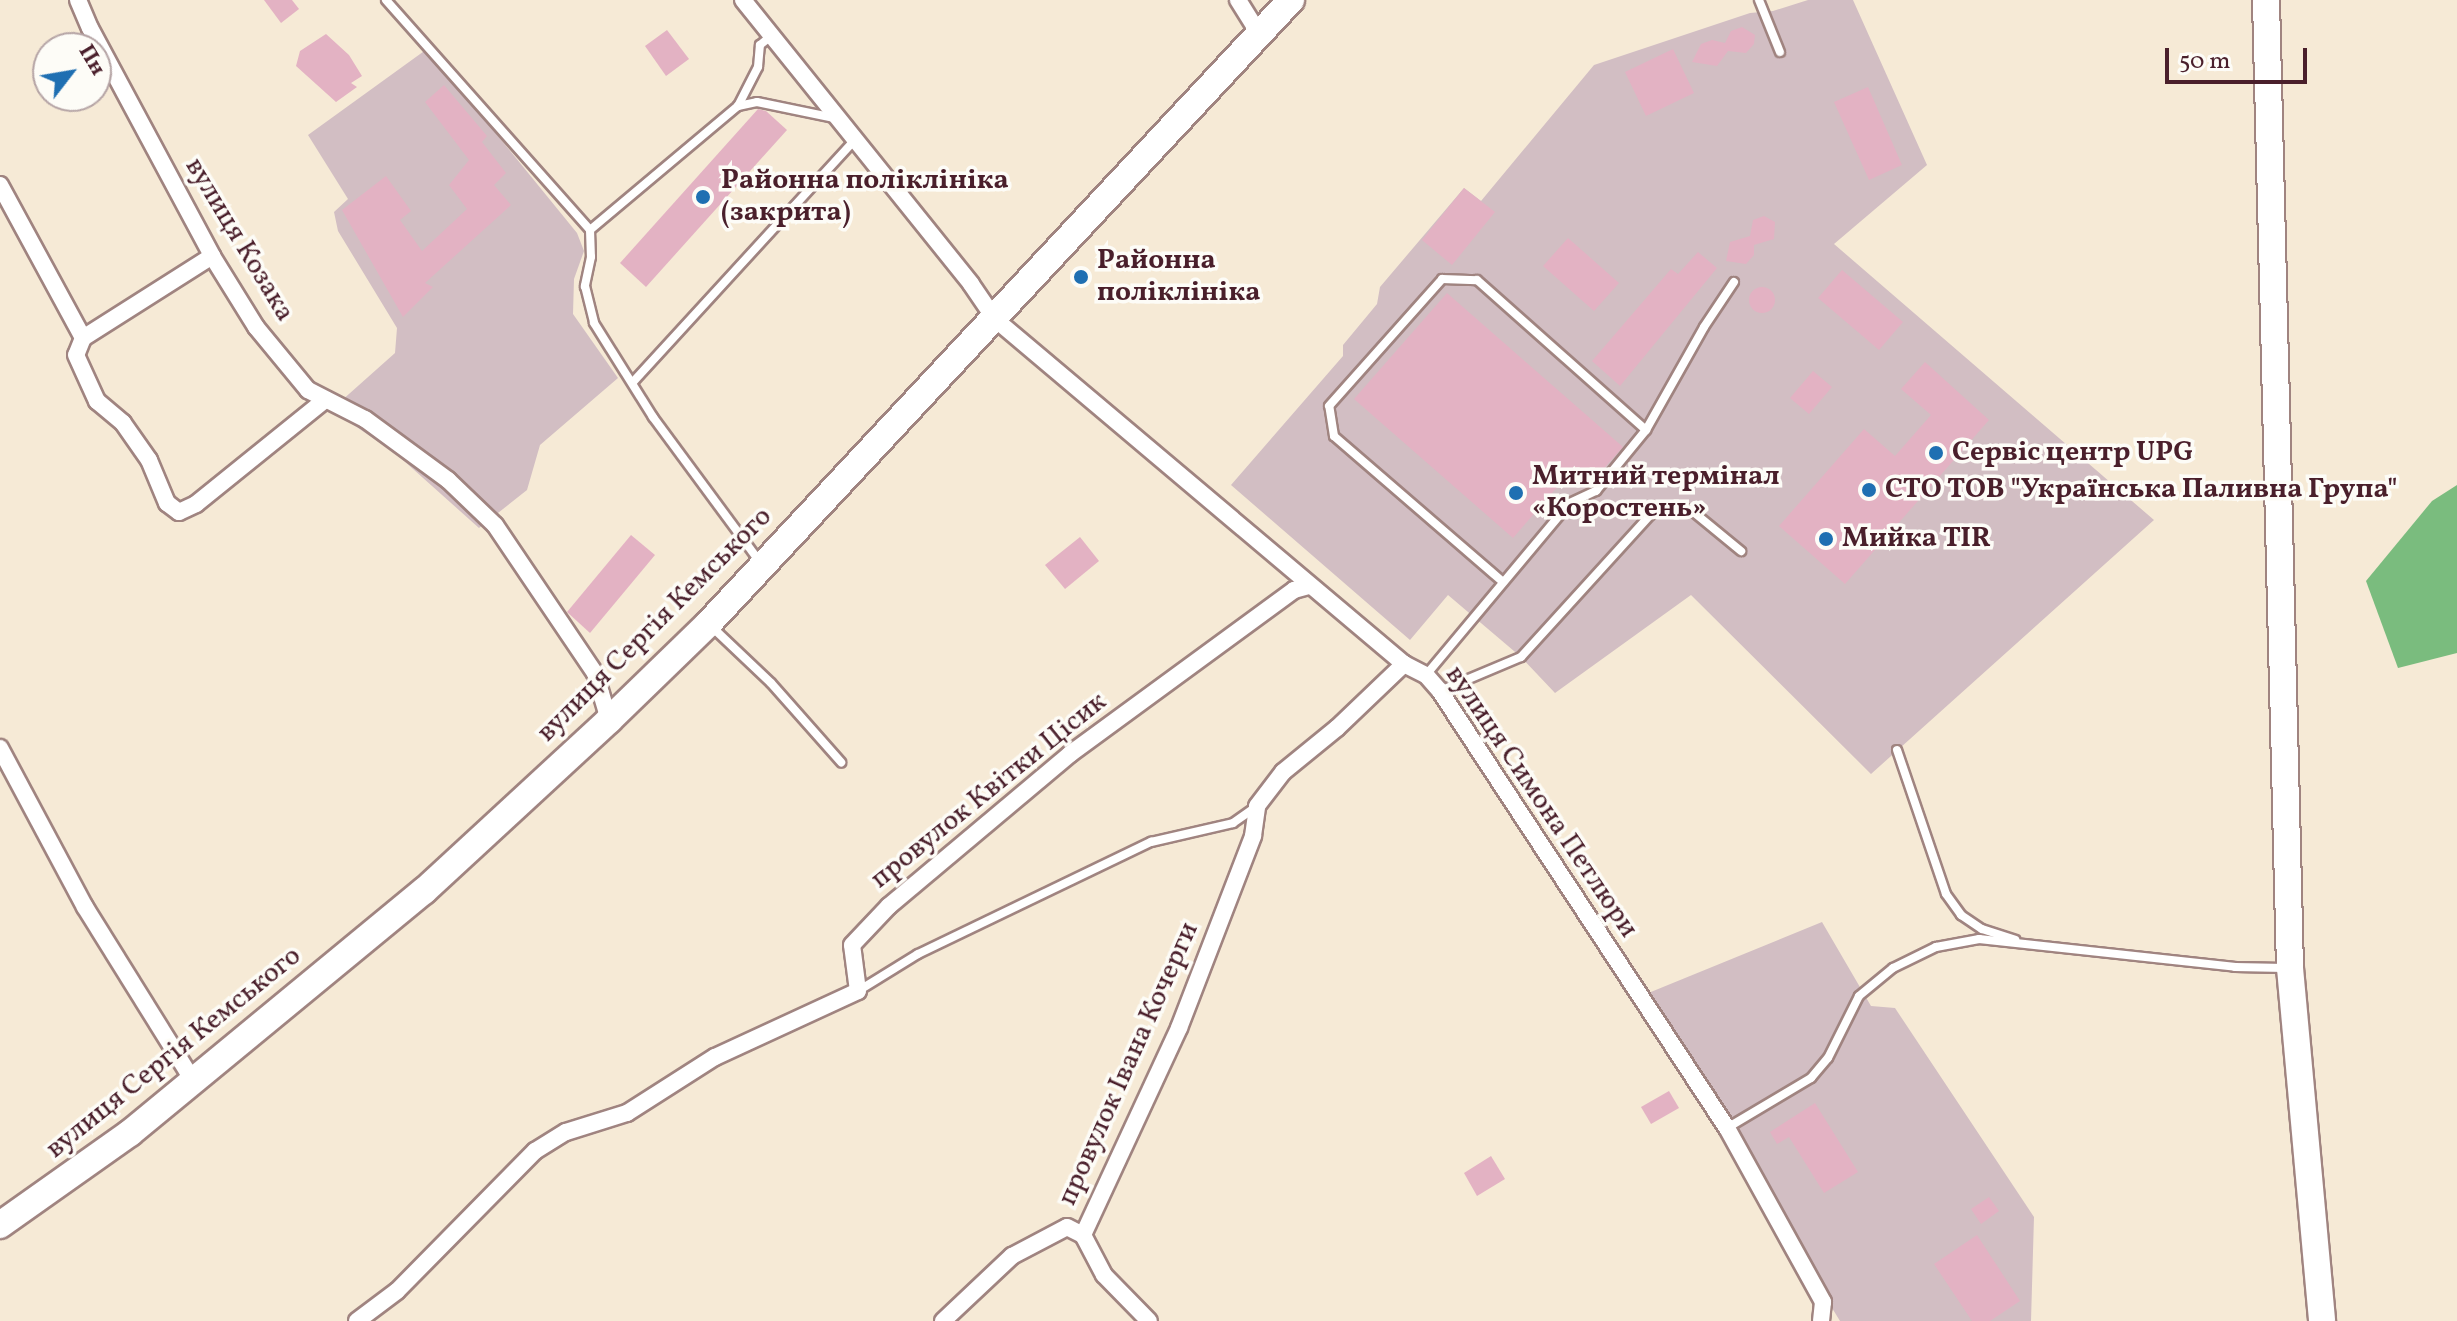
<!DOCTYPE html>
<meta charset="utf-8">
<style>
body{margin:0}
#map{position:relative;width:2457px;height:1321px;overflow:hidden;background:#f6ead6;font-family:Vollkorn,serif}
div>[style]{position:absolute}
[style*='--x']{left:calc(var(--x)*1px);top:calc(var(--y)*1px);width:calc(var(--w)*1px);rotate:calc(var(--a)*1deg)}
.industrial>*{inset:0;background:#d2bec3}
.forest>*{inset:0;background:#7abc7e}
.building>*{inset:0;background:#e3b2c3}
.round{border-radius:50%}
.roads{filter:drop-shadow(2px 0 #a08480) drop-shadow(-2px 0 #a08480) drop-shadow(0 2px #a08480) drop-shadow(0 -2px #a08480)}
.service>*{height:8px;margin:-4px;padding:0 4px;transform-origin:4px;border-radius:4px;background:#fff}
.minor>*{height:16px;margin:-8px;padding:0 8px;transform-origin:8px;border-radius:8px;background:#fff}
.trunk>*{height:26px;margin:-13px;padding:0 13px;transform-origin:13px;border-radius:13px;background:#fff}
.dots>*{width:22px;height:22px;translate:-50% -50%;box-sizing:border-box;border:4px solid #fdfcf7;border-radius:50%}
span{translate:-50% -50%;white-space:nowrap;text-align:center;line-height:1.15;-webkit-text-stroke:7px #fdfcf7;paint-order:stroke}
.poi-label{font-size:28px;color:#4a1f2b;font-weight:700}
.left{translate:0 -50%;text-align:left}
.street-label{font-size:28px;color:#4a1f2b}
.north{position:absolute;left:32px;top:32px;width:80px;height:80px;box-sizing:border-box;background:#fdfcf7;border:2px solid #b5a4a5;border-radius:50%;rotate:59deg;font-size:22px;font-weight:700;line-height:32px;text-align:center;color:#4a1f2b}
.north::after{content:'';display:block;margin:auto;width:28px;height:36px;background:#1f6fb2;clip-path:polygon(50% 0,100% 100%,50% 72%,0 100%)}
.scale{position:absolute;left:2165px;top:48px;width:142px;height:36px;box-sizing:border-box;border:4px solid #4a1f2b;border-top:0;padding-left:10px;font-size:24px;line-height:28px;white-space:nowrap;color:#4a1f2b;-webkit-text-stroke:6px #fdfcf7;paint-order:stroke}
</style>
<div id="map">
<div class="industrial">
<div style="clip-path:polygon(1808px 0,1853px 0,1927px 165px,1834px 244px,2154px 520px,1871px 774px,1691px 595px,1555px 693px,1521px 657px,1448px 595px,1410px 640px,1231px 485px,1343px 356px,1343px 345px,1377px 304px,1380px 287px,1464px 188px,1481px 201px,1594px 65px,1750px 13px,1773px 11px)"></div>
<div style="clip-path:polygon(427px 49px,577px 233px,584px 251px,574px 279px,573px 314px,618px 378px,540px 445px,527px 490px,479px 528px,394px 452px,331px 410px,395px 353px,397px 328px,338px 231px,334px 212px,348px 199px,308px 135px)"></div>
<div style="clip-path:polygon(1822px 922px,1871px 1006px,1895px 1008px,2034px 1217px,2031px 1321px,1840px 1321px,1641px 996px)"></div>
</div>
<div class="forest">
<div style="clip-path:polygon(2457px 485px,2457px 653px,2398px 668px,2366px 581px,2432px 501px)"></div>
</div>
<div class="building">
<div style="clip-path:polygon(264px 0,292px 0,299px 9px,281px 23px)"></div>
<div style="clip-path:polygon(1742px 27px,1755px 35px,1754px 44px,1746px 53px,1728px 51px,1717px 66px,1692px 62px,1701px 44px,1712px 40px,1725px 43px,1731px 31px)"></div>
<div style="clip-path:polygon(667px 30px,689px 59px,666px 76px,645px 46px)"></div>
<div style="clip-path:polygon(326px 34px,349px 55px,362px 76px,351px 83px,357px 87px,336px 102px,296px 66px,300px 51px)"></div>
<div style="clip-path:polygon(1673px 49px,1694px 93px,1646px 116px,1625px 72px)"></div>
<div style="clip-path:polygon(444px 85px,487px 136px,482px 142px,506px 173px,494px 185px,511px 205px,425px 283px,433px 287px,403px 317px,342px 210px,386px 176px,411px 211px,400px 220px,422px 251px,467px 209px,449px 185px,469px 160px,425px 102px)"></div>
<div style="clip-path:polygon(1868px 87px,1902px 165px,1869px 180px,1834px 102px)"></div>
<div style="clip-path:polygon(758px 109px,766px 111px,787px 130px,646px 287px,620px 263px)"></div>
<div style="clip-path:polygon(1464px 188px,1495px 212px,1452px 265px,1422px 240px)"></div>
<div style="clip-path:polygon(1764px 216px,1775px 222px,1774px 239px,1754px 245px,1754px 255px,1746px 264px,1726px 261px,1730px 242px,1750px 236px,1753px 220px)"></div>
<div style="clip-path:polygon(1568px 238px,1619px 283px,1594px 311px,1543px 266px)"></div>
<div style="clip-path:polygon(1698px 252px,1717px 268px,1620px 386px,1592px 361px,1671px 269px,1678px 274px)"></div>
<div style="clip-path:polygon(1842px 270px,1903px 322px,1879px 350px,1818px 298px)"></div>
<div class="round" style="left:1749px;top:287px;width:26px;height:26px"></div>
<div style="clip-path:polygon(1447px 293px,1623px 447px,1589px 485px,1572px 470px,1513px 538px,1354px 399px)"></div>
<div style="clip-path:polygon(1925px 362px,1989px 420px,1845px 584px,1779px 526px,1864px 429px,1895px 456px,1931px 415px,1901px 389px)"></div>
<div style="clip-path:polygon(1813px 371px,1832px 387px,1809px 414px,1790px 398px)"></div>
<div style="clip-path:polygon(631px 535px,655px 555px,590px 633px,567px 612px)"></div>
<div style="clip-path:polygon(1080px 537px,1099px 561px,1065px 589px,1045px 565px)"></div>
<div style="clip-path:polygon(1669px 1091px,1679px 1108px,1651px 1124px,1641px 1107px)"></div>
<div style="clip-path:polygon(1815px 1103px,1858px 1172px,1824px 1193px,1789px 1137px,1777px 1144px,1770px 1132px)"></div>
<div style="clip-path:polygon(1491px 1156px,1505px 1179px,1477px 1196px,1464px 1173px)"></div>
<div style="clip-path:polygon(1989px 1197px,1999px 1211px,1981px 1224px,1971px 1209px)"></div>
<div style="clip-path:polygon(1977px 1235px,2020px 1301px,1990px 1321px,1972px 1321px,1934px 1264px)"></div>
</div>
<div class="roads">
<div class="service">
<div style="--x:386;--y:0;--w:307;--a:48.4"></div>
<div style="--x:590;--y:230;--w:27;--a:88"></div>
<div style="--x:591;--y:257;--w:30;--a:102"></div>
<div style="--x:585;--y:286;--w:38;--a:76"></div>
<div style="--x:594;--y:323;--w:111;--a:57.9"></div>
<div style="--x:653;--y:417;--w:180;--a:53.6"></div>
<div style="--x:1759;--y:0;--w:56;--a:68"></div>
<div style="--x:738;--y:106;--w:44;--a:-62.9"></div>
<div style="--x:758;--y:67;--w:22;--a:-85"></div>
<div style="--x:760;--y:45;--w:14;--a:-39"></div>
<div style="--x:590;--y:230;--w:193;--a:-40"></div>
<div style="--x:738;--y:106;--w:19;--a:-12"></div>
<div style="--x:757;--y:102;--w:79;--a:11.7"></div>
<div style="--x:633;--y:382;--w:327;--a:-47.5"></div>
<div style="--x:1503;--y:582;--w:223;--a:-139.2"></div>
<div style="--x:1334;--y:436;--w:30;--a:-99"></div>
<div style="--x:1329;--y:406;--w:170;--a:-48.3"></div>
<div style="--x:1442;--y:279;--w:35;--a:2"></div>
<div style="--x:1477;--y:280;--w:226;--a:41.6"></div>
<div style="--x:712;--y:627;--w:81;--a:43.5"></div>
<div style="--x:771;--y:683;--w:106;--a:48.5"></div>
<div style="--x:1426;--y:675;--w:224;--a:-50.1"></div>
<div style="--x:1570;--y:503;--w:29;--a:-25"></div>
<div style="--x:1596;--y:491;--w:79;--a:-50.7"></div>
<div style="--x:1646;--y:430;--w:118;--a:-60.6"></div>
<div style="--x:1704;--y:327;--w:54;--a:-56.3"></div>
<div style="--x:1440;--y:691;--w:88;--a:-22.8"></div>
<div style="--x:1521;--y:657;--w:192;--a:-47.7"></div>
<div style="--x:1650;--y:515;--w:22;--a:-22"></div>
<div style="--x:1670;--y:507;--w:21;--a:8"></div>
<div style="--x:1691;--y:510;--w:65;--a:39.4"></div>
<div style="--x:1897;--y:750;--w:152;--a:71.2"></div>
<div style="--x:1946;--y:894;--w:26;--a:54"></div>
<div style="--x:1961;--y:915;--w:25;--a:34"></div>
<div style="--x:1982;--y:929;--w:35;--a:18"></div>
<div style="--x:858;--y:991;--w:70;--a:-31.7"></div>
<div style="--x:918;--y:954;--w:259;--a:-25.7"></div>
<div style="--x:1151;--y:842;--w:84;--a:-13"></div>
<div style="--x:1233;--y:823;--w:29;--a:-35"></div>
<div style="--x:1727;--y:1128;--w:98;--a:-30.8"></div>
<div style="--x:1811;--y:1078;--w:26;--a:-50"></div>
<div style="--x:1828;--y:1058;--w:69;--a:-63.4"></div>
<div style="--x:1859;--y:996;--w:44;--a:-39.5"></div>
<div style="--x:1893;--y:968;--w:48;--a:-26"></div>
<div style="--x:1936;--y:947;--w:44;--a:-10.5"></div>
<div style="--x:1979;--y:939;--w:258;--a:6.2"></div>
<div style="--x:2235;--y:967;--w:50;--a:1.1"></div>
</div>
<div class="minor">
<div style="--x:78;--y:0;--w:30;--a:67"></div>
<div style="--x:90;--y:28;--w:259;--a:61.8"></div>
<div style="--x:212;--y:256;--w:84;--a:58.2"></div>
<div style="--x:256;--y:327;--w:82;--a:50.5"></div>
<div style="--x:308;--y:390;--w:64;--a:27"></div>
<div style="--x:365;--y:419;--w:103;--a:36.3"></div>
<div style="--x:448;--y:480;--w:65;--a:43.8"></div>
<div style="--x:495;--y:525;--w:179;--a:56"></div>
<div style="--x:595;--y:673;--w:49;--a:73.4"></div>
<div style="--x:743;--y:0;--w:364;--a:51.2"></div>
<div style="--x:971;--y:284;--w:42;--a:55.6"></div>
<div style="--x:995;--y:319;--w:535;--a:40.15"></div>
<div style="--x:1404;--y:664;--w:25;--a:27"></div>
<div style="--x:1426;--y:675;--w:21;--a:49"></div>
<div style="--x:1440;--y:691;--w:523;--a:56.71"></div>
<div style="--x:1727;--y:1128;--w:199;--a:61.1"></div>
<div style="--x:1823;--y:1302;--w:19;--a:96"></div>
<div style="--x:1238;--y:0;--w:40;--a:58"></div>
<div style="--x:0;--y:185;--w:174;--a:61.5"></div>
<div style="--x:83;--y:338;--w:18;--a:112"></div>
<div style="--x:76;--y:355;--w:51;--a:65.5"></div>
<div style="--x:97;--y:401;--w:34;--a:40"></div>
<div style="--x:123;--y:423;--w:45;--a:54.9"></div>
<div style="--x:149;--y:460;--w:47;--a:67.3"></div>
<div style="--x:167;--y:503;--w:15;--a:37"></div>
<div style="--x:179;--y:512;--w:19;--a:-25"></div>
<div style="--x:196;--y:504;--w:166;--a:-38.9"></div>
<div style="--x:83;--y:338;--w:153;--a:-32.4"></div>
<div style="--x:0;--y:748;--w:180;--a:61.9"></div>
<div style="--x:85;--y:907;--w:206;--a:58.1"></div>
<div style="--x:1083;--y:1235;--w:45;--a:62.3"></div>
<div style="--x:1104;--y:1275;--w:64;--a:45.6"></div>
<div style="--x:357;--y:1321;--w:50;--a:-36.9"></div>
<div style="--x:397;--y:1291;--w:197;--a:-45.4"></div>
<div style="--x:535;--y:1151;--w:36;--a:-32"></div>
<div style="--x:566;--y:1132;--w:64;--a:-17.3"></div>
<div style="--x:627;--y:1113;--w:104;--a:-32.5"></div>
<div style="--x:715;--y:1057;--w:157;--a:-24.8"></div>
<div style="--x:858;--y:991;--w:46;--a:-97.4"></div>
<div style="--x:852;--y:945;--w:54;--a:-46.5"></div>
<div style="--x:889;--y:906;--w:236;--a:-40"></div>
<div style="--x:1070;--y:754;--w:278;--a:-36.2"></div>
<div style="--x:1294;--y:590;--w:16;--a:-15"></div>
<div style="--x:943;--y:1321;--w:95;--a:-43.3"></div>
<div style="--x:1012;--y:1256;--w:62;--a:-27.8"></div>
<div style="--x:1067;--y:1227;--w:18;--a:27"></div>
<div style="--x:1083;--y:1235;--w:228;--a:-65.1"></div>
<div style="--x:1179;--y:1028;--w:206;--a:-68.9"></div>
<div style="--x:1253;--y:836;--w:30;--a:-82"></div>
<div style="--x:1257;--y:806;--w:43;--a:-52.6"></div>
<div style="--x:1283;--y:772;--w:70;--a:-39.2"></div>
<div style="--x:1337;--y:728;--w:93;--a:-43.7"></div>
</div>
<div class="trunk">
<div style="--x:2266;--y:0;--w:968;--a:88.58"></div>
<div style="--x:2290;--y:968;--w:354;--a:84.8"></div>
<div style="--x:0;--y:1225;--w:159;--a:-35.3"></div>
<div style="--x:130;--y:1133;--w:381;--a:-39.5"></div>
<div style="--x:424;--y:891;--w:252;--a:-42.7"></div>
<div style="--x:609;--y:720;--w:138;--a:-44.1"></div>
<div style="--x:708;--y:624;--w:854;--a:-46.95"></div>
</div>
</div>
<div class="dots">
<div style="left:703px;top:197px;background:#1f6fb2"></div>
<div style="left:1081px;top:277px;background:#1f6fb2"></div>
<div style="left:1936px;top:453px;background:#1f6fb2"></div>
<div style="left:1869px;top:490px;background:#1f6fb2"></div>
<div style="left:1516px;top:493px;background:#1f6fb2"></div>
<div style="left:1826px;top:539px;background:#1f6fb2"></div>
</div>
<div class="poi-label">
<span class="left" style="left:721px;top:197px">Районна поліклініка<br>(закрита)</span>
<span class="left" style="left:1097px;top:277px">Районна<br>поліклініка</span>
<span class="left" style="left:1952px;top:453px">Сервіс центр UPG</span>
<span class="left" style="left:1532px;top:493px">Митний термінал<br>«Коростень»</span>
<span class="left" style="left:1885px;top:490px">СТО ТОВ "Українська Паливна Група"</span>
<span class="left" style="left:1842px;top:539px">Мийка TIR</span>
</div>
<div class="street-label">
<span style="left:239px;top:240px;rotate:59deg">вулиця Козака</span>
<span style="left:655px;top:625px;rotate:-45deg">вулиця Сергія Кемського</span>
<span style="left:989px;top:791px;rotate:-39deg">провулок Квітки Цісик</span>
<span style="left:1541px;top:802px;rotate:56deg">вулиця Симона Петлюри</span>
<span style="left:174px;top:1053px;rotate:-39deg">вулиця Сергія Кемського</span>
<span style="left:1129px;top:1064px;rotate:-66deg">провулок Івана Кочерги</span>
</div>
<div class="north">Пн</div>
<div class="scale">50 m</div>
</div>
